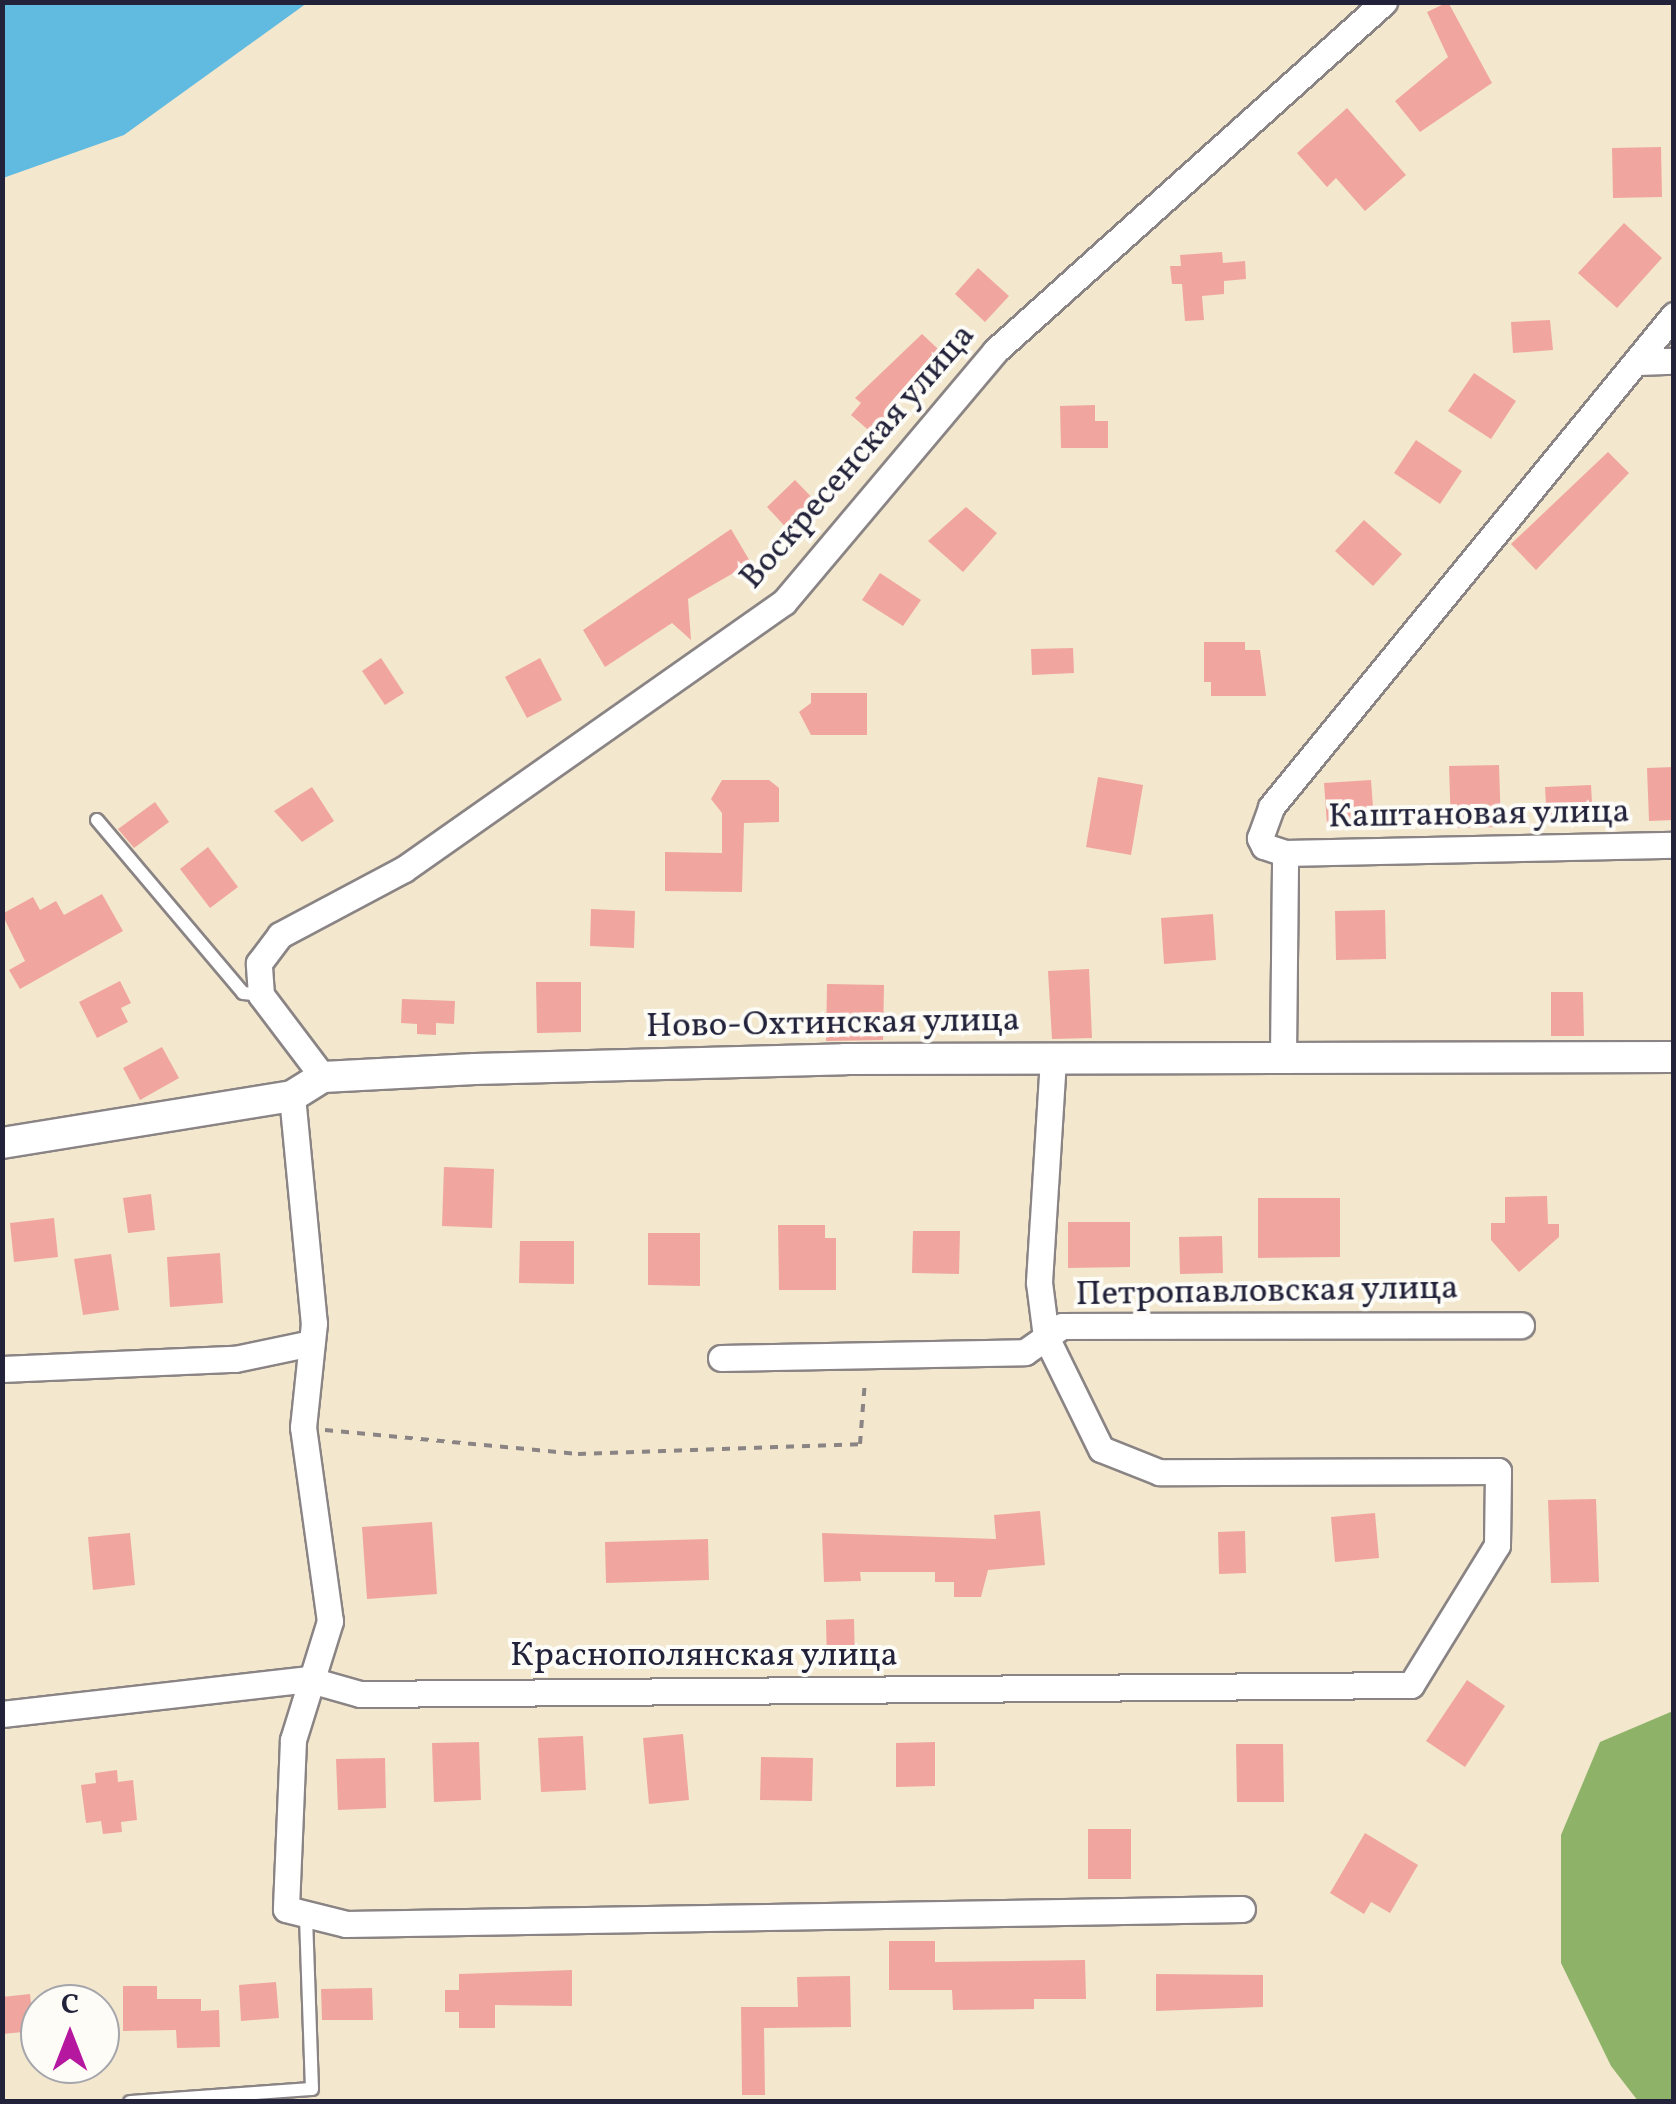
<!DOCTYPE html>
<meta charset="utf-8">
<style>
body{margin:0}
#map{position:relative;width:1676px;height:2104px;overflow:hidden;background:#f3e7ce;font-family:Vollkorn,serif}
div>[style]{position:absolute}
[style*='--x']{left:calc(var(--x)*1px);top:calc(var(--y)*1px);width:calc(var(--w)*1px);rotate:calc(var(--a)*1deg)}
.forest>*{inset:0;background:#8eb368}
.water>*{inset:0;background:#61badf}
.building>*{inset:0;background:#f0a69e}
.path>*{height:4px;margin-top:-2px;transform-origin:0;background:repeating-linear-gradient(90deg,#8a8484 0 8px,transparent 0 16px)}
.roads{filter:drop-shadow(2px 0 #8a8484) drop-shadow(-2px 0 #8a8484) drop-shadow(0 2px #8a8484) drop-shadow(0 -2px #8a8484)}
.service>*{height:12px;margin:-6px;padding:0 6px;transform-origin:6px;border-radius:6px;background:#fff}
.minor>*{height:25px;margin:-12.5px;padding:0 12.5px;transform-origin:12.5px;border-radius:12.5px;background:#fff}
.tertiary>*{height:30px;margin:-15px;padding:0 15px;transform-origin:15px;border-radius:15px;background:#fff}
span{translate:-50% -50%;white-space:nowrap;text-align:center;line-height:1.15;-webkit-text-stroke:8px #fdfcf7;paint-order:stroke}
.street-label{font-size:35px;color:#22223b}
.frame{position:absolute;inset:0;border:5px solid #22223b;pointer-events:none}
.north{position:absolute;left:20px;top:1984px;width:100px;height:100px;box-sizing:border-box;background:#fdfcf7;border:2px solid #a5a5ac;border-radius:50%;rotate:0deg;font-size:28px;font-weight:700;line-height:40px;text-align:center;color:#22223b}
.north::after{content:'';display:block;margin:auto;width:35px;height:45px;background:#b5179e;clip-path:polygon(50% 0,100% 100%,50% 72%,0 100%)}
</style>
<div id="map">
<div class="forest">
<div style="clip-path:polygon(1673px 1711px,1673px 2101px,1638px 2101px,1611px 2066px,1561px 1963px,1561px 1835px,1600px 1742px)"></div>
</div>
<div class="water">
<div style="clip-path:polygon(3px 2px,307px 2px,307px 3px,124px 135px,3px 178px)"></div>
</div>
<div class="building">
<div style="clip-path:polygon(1448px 2px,1492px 83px,1420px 132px,1395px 101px,1448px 57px,1427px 12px)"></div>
<div style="clip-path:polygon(1347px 108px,1406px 175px,1365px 211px,1336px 178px,1327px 187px,1297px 153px)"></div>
<div style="clip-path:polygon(1661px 147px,1662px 197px,1613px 198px,1612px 148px)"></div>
<div style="clip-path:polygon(1624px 223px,1662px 258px,1617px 308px,1578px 273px)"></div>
<div style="clip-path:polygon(1222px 252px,1223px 263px,1245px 261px,1246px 279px,1224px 281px,1224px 294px,1202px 296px,1204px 320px,1185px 321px,1182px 284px,1172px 284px,1170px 266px,1181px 266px,1180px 255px)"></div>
<div style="clip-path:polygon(978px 268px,1009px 296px,985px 322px,955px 294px)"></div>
<div style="clip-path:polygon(1550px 320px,1553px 350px,1513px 353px,1511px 322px)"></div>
<div style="clip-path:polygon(922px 334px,951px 361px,919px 394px,913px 388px,873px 434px,851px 415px,861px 403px,855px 398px)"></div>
<div style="clip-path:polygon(1474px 373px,1516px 401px,1491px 439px,1448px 411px)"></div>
<div style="clip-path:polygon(1095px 405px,1095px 421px,1108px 421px,1108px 448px,1061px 448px,1060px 406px)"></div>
<div style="clip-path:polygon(1416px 440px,1462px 471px,1440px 504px,1394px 473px)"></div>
<div style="clip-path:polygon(1608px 452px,1629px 473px,1536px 570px,1511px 544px)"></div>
<div style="clip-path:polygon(795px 480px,822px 508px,793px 535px,767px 507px)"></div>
<div style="clip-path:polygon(966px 507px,997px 533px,963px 572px,928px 541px)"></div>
<div style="clip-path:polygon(1364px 520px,1402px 554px,1373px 586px,1335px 551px)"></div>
<div style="clip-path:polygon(731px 529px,751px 563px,688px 599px,691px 640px,672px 623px,605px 667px,583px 630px)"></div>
<div style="clip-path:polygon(880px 573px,921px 600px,903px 626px,862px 600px)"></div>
<div style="clip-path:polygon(1204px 642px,1245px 642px,1245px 650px,1260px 650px,1266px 696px,1211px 696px,1211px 682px,1204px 682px)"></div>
<div style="clip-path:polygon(1073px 648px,1074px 673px,1032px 675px,1031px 649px)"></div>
<div style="clip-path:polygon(381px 658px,404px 693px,385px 705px,362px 671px)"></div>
<div style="clip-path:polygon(540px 658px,562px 700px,527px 718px,505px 677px)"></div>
<div style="clip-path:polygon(811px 693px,867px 693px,867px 735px,811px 735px,799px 712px,811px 703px)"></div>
<div style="clip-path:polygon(1499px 765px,1501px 827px,1451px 828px,1449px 766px)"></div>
<div style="clip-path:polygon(1674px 767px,1674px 820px,1649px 821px,1647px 768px)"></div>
<div style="clip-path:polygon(1098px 777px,1143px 785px,1131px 855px,1086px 847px)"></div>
<div style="clip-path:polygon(722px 780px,769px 780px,779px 788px,779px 822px,744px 823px,742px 892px,665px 891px,665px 852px,722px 853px,722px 813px,711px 799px)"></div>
<div style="clip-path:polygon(1371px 780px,1374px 821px,1327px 824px,1324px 783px)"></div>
<div style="clip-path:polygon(1591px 785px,1593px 822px,1547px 823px,1545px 787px)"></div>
<div style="clip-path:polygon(312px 787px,334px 821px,302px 842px,274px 811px)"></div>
<div style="clip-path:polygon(155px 802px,169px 822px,134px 848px,118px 829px)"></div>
<div style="clip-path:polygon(208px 847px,238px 887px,210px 908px,180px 869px)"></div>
<div style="clip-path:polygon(102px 894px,123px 931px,20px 989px,9px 970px,25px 961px,2px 914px,33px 897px,40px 910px,56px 901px,64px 915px)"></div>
<div style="clip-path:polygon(591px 909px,635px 911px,634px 948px,590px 946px)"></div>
<div style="clip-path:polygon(1385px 910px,1386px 959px,1336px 960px,1335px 911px)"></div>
<div style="clip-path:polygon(1213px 914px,1216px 960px,1164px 964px,1161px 918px)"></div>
<div style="clip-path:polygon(1089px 969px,1092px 1038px,1052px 1039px,1048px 971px)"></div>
<div style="clip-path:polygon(120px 981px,131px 1003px,121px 1008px,128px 1022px,97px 1038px,79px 1002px)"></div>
<div style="clip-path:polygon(536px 982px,581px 982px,581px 1032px,537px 1033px)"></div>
<div style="clip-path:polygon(827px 984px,884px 985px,883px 1040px,826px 1041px)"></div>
<div style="clip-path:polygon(1551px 992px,1583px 992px,1584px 1036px,1551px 1036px)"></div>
<div style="clip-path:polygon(402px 999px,455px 1001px,454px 1024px,436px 1023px,436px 1035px,417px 1034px,417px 1024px,401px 1023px)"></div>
<div style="clip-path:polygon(162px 1047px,179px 1078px,140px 1100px,123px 1068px)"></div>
<div style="clip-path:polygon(444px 1167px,494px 1169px,492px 1228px,442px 1226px)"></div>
<div style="clip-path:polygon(151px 1194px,155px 1230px,128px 1233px,123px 1198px)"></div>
<div style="clip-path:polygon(1547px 1196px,1548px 1224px,1559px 1224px,1559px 1237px,1519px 1272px,1491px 1240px,1491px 1223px,1505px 1223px,1505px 1197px)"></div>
<div style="clip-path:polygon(1258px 1198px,1340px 1198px,1340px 1257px,1258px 1258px)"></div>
<div style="clip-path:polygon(54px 1218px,58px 1257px,14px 1262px,10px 1223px)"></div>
<div style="clip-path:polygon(1068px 1222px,1130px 1222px,1130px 1267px,1068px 1268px)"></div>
<div style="clip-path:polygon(778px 1225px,825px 1225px,825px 1238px,836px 1238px,836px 1290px,779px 1290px)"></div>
<div style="clip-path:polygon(913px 1231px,960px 1231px,959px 1274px,912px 1273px)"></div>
<div style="clip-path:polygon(648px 1233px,700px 1233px,700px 1286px,648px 1285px)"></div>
<div style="clip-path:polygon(1222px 1236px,1223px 1273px,1180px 1274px,1179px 1237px)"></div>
<div style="clip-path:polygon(520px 1241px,574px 1241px,574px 1284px,519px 1283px)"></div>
<div style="clip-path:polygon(220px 1253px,223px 1303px,170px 1307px,167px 1257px)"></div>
<div style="clip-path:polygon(111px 1254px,119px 1310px,83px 1315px,74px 1259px)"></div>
<div style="clip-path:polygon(1596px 1499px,1599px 1582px,1551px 1583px,1548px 1500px)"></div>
<div style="clip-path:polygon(1040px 1511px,1045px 1565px,988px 1570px,981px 1597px,954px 1597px,954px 1582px,935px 1582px,935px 1572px,860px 1572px,861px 1581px,824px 1582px,822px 1533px,996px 1539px,994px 1515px)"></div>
<div style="clip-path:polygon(1375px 1513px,1379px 1558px,1335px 1562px,1331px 1517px)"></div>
<div style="clip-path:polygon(432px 1522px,437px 1594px,367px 1599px,362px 1527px)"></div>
<div style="clip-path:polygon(1245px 1531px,1246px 1573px,1219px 1574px,1218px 1532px)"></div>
<div style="clip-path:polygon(130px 1533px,135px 1585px,93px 1590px,88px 1537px)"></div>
<div style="clip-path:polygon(708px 1539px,709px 1580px,606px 1583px,605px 1542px)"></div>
<div style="clip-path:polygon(854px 1619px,855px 1666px,827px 1667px,826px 1620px)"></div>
<div style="clip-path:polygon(1467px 1680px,1505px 1706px,1465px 1767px,1426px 1741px)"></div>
<div style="clip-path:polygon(683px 1734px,689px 1800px,649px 1804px,643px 1738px)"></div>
<div style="clip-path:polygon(583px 1736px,586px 1790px,541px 1792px,538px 1738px)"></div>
<div style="clip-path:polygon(479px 1742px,481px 1800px,434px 1802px,432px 1743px)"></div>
<div style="clip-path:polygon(935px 1742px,935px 1786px,896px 1787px,896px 1743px)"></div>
<div style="clip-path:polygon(1236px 1744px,1283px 1744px,1284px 1802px,1237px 1802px)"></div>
<div style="clip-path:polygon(761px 1757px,813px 1758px,812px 1801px,760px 1800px)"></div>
<div style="clip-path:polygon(385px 1758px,386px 1808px,338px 1810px,336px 1759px)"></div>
<div style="clip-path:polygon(117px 1770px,118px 1782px,133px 1780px,137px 1820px,121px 1822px,122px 1832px,103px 1834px,101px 1821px,86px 1823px,81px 1785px,96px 1783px,95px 1773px)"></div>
<div style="clip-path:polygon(1088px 1829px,1131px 1829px,1131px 1879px,1088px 1879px)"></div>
<div style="clip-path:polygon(1365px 1833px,1418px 1865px,1390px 1913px,1371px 1902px,1364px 1914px,1330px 1893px)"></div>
<div style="clip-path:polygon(889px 1941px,935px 1941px,935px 1962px,1085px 1960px,1086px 1999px,1034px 1999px,1034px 2009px,953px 2010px,952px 1990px,889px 1990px)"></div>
<div style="clip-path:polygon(572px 1970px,572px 2006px,495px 2005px,495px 2028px,459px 2028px,459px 2012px,445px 2012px,445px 1990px,459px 1990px,459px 1974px)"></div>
<div style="clip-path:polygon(1156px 1974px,1263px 1975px,1263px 2007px,1156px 2011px)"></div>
<div style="clip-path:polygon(850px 1976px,851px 2027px,764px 2028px,765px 2095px,742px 2095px,741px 2007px,798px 2007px,797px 1977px)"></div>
<div style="clip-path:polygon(276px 1982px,279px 2018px,241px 2021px,239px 1985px)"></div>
<div style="clip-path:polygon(123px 1986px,157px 1986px,157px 1999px,201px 1999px,201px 2011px,219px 2010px,220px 2047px,177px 2048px,176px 2030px,123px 2031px)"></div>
<div style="clip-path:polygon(372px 1988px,373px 2020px,322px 2020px,321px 1989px)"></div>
<div style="clip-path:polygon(30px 1994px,34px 2031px,2px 2034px,2px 1997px)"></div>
</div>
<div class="path">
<div style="--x:325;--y:1430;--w:254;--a:5.4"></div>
<div style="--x:578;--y:1454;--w:282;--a:-2"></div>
<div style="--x:860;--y:1444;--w:64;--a:-85.5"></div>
</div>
<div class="roads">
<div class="service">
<div style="--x:97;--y:820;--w:226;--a:49.8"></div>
<div style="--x:243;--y:993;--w:18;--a:6"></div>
<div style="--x:130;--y:2102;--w:182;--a:-4.1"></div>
<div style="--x:312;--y:2089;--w:175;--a:-92"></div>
</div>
<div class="minor">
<div style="--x:1636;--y:362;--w:38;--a:-2"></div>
<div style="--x:1285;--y:853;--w:389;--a:-1.2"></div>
<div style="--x:1283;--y:1056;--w:203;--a:-89.4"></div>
<div style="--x:1285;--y:853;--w:22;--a:-162"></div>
<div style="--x:1264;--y:846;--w:9;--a:-117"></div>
<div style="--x:1260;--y:838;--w:33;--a:-70"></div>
<div style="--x:1271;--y:807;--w:636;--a:-50.68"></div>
<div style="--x:323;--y:1077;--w:103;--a:-127.1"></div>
<div style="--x:261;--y:995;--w:32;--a:-94"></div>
<div style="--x:259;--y:963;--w:35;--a:-53"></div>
<div style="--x:280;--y:935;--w:140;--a:-28"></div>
<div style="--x:404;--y:869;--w:464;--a:-35.1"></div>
<div style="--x:784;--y:602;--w:328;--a:-49.9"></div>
<div style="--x:995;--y:351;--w:523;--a:-41.9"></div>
<div style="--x:292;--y:1096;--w:228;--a:84.5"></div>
<div style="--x:314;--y:1323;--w:105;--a:96"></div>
<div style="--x:303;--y:1427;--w:196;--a:82.1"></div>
<div style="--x:330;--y:1621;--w:125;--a:107.3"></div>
<div style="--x:293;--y:1740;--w:169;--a:92.4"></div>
<div style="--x:286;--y:1909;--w:62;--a:14"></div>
<div style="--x:346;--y:1924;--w:896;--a:-0.96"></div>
<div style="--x:721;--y:1358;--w:304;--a:-1.1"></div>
<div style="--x:1025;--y:1352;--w:45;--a:-35.1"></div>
<div style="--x:1062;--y:1326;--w:459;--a:-0.1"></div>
<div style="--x:2;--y:1369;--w:233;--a:-2.5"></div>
<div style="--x:235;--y:1359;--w:78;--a:-11.9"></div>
<div style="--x:2;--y:1714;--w:307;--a:-6.5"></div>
<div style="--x:307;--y:1679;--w:55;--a:15.8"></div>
<div style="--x:360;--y:1694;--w:1051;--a:-0.49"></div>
<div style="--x:1411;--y:1685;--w:164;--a:-58.4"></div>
<div style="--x:1497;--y:1545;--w:74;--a:-89.2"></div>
<div style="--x:1498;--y:1471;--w:339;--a:179.8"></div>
<div style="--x:1159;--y:1472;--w:62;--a:-158.4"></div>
<div style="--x:1101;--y:1449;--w:125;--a:-116.2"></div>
<div style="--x:1046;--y:1337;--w:55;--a:-97.3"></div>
<div style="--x:1039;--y:1282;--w:224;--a:-86.4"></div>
</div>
<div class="tertiary">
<div style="--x:2;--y:1143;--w:294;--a:-9.2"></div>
<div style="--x:292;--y:1096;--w:36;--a:-32"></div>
<div style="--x:323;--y:1077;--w:152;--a:-3"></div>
<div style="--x:475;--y:1069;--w:370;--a:-1.5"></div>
<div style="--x:845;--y:1059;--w:829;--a:-0.14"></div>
</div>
</div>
<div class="street-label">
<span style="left:858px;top:457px;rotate:-49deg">Воскресенская улица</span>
<span style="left:1479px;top:815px;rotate:-1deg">Каштановая улица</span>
<span style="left:833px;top:1024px;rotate:-1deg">Ново-Охтинская улица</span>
<span style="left:1267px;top:1292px;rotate:-1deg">Петропавловская улица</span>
<span style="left:704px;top:1656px">Краснополянская улица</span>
</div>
<div class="frame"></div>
<div class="north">С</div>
</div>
